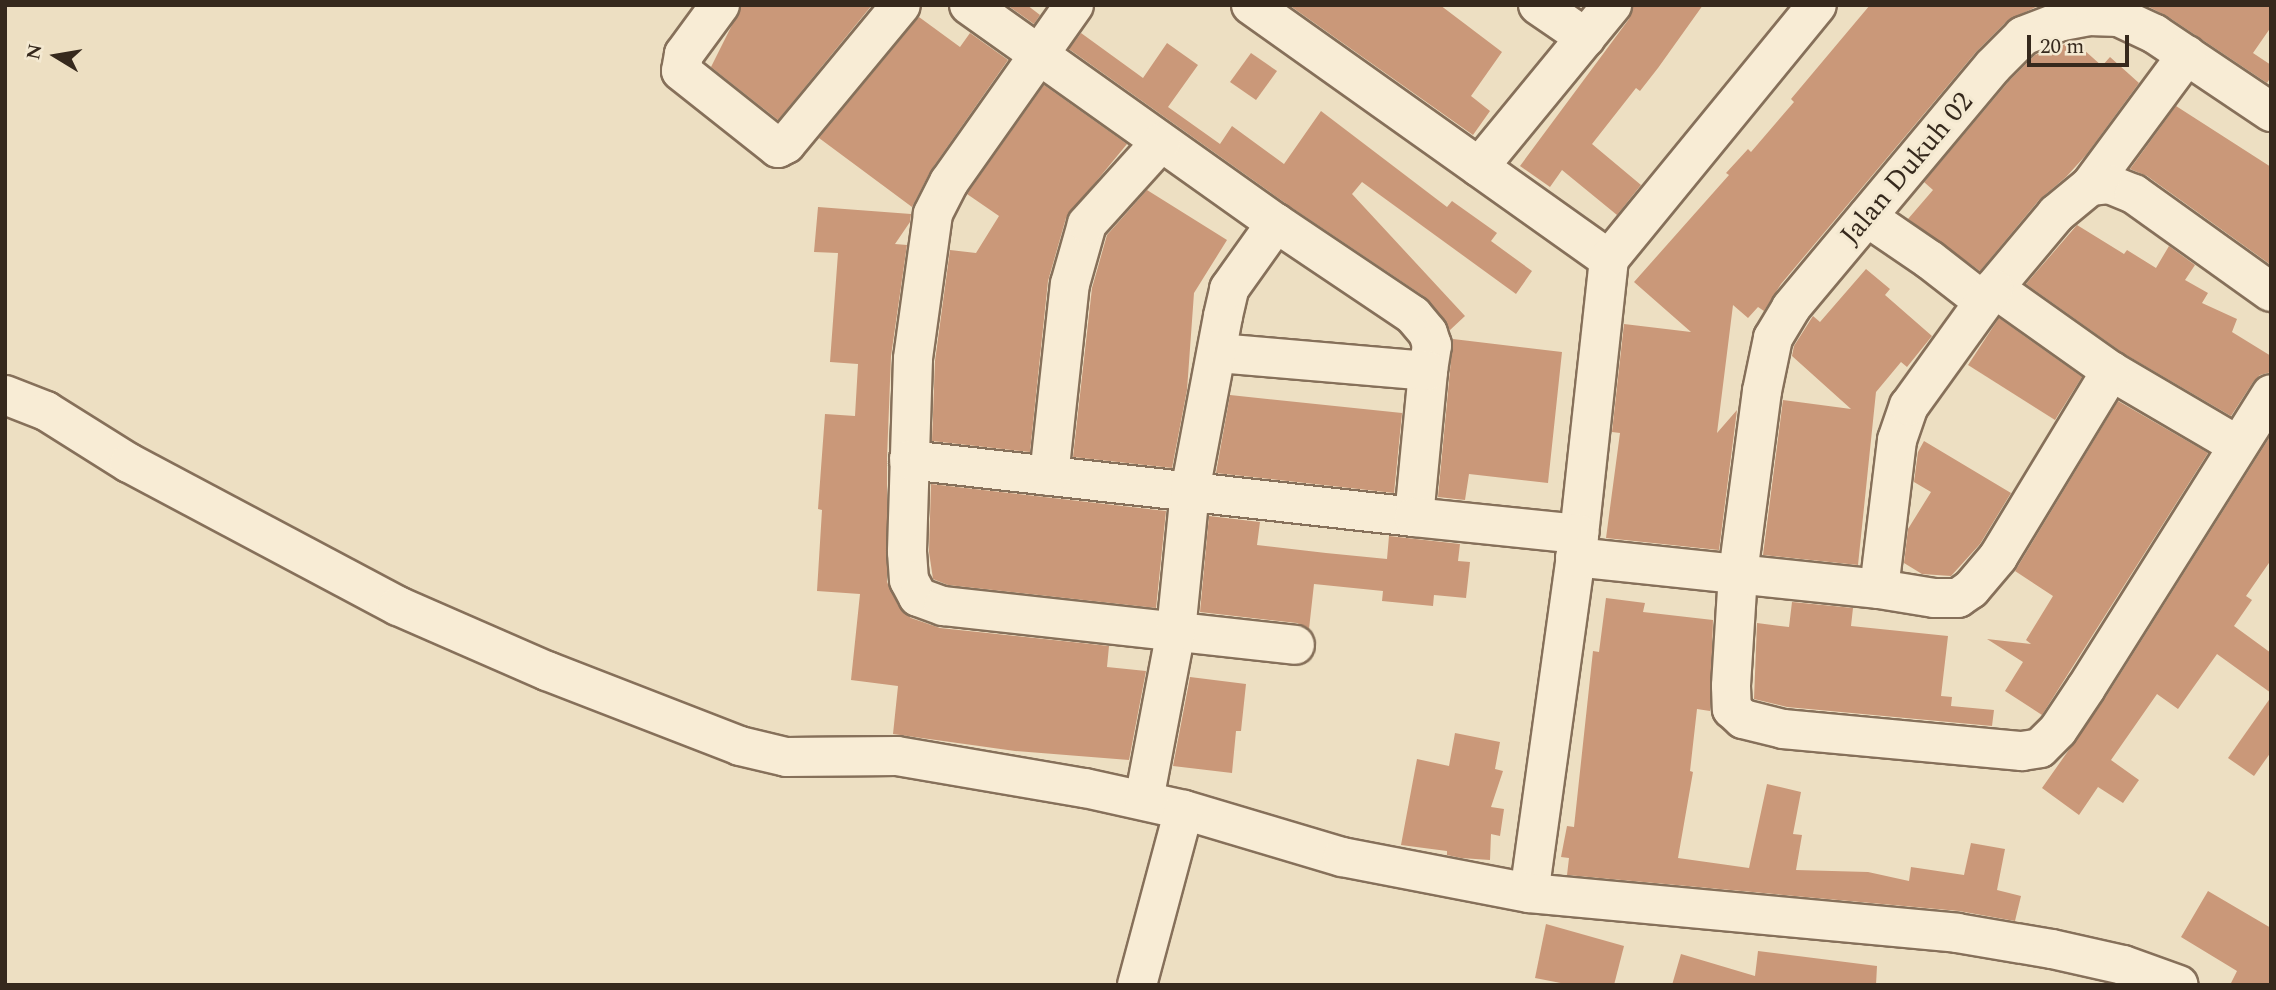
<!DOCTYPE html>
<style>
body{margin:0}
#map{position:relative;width:2276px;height:990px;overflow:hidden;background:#eddfc2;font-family:Spectral,serif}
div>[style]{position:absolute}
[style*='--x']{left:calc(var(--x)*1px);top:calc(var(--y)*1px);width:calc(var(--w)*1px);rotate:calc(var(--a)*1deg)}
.building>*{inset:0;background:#ca9879}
.roads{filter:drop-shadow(2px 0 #86705a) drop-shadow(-2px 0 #86705a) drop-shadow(0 2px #86705a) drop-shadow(0 -2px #86705a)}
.street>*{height:38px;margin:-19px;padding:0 19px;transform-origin:19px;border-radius:19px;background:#f8ecd5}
span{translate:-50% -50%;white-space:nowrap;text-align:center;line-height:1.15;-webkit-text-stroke:6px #f4e9d1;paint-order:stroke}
.street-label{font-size:28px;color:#36291d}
.frame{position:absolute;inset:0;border:7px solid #36291d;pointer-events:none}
.north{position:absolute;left:21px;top:21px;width:70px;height:70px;-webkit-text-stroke:5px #f4e9d1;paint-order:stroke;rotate:281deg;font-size:19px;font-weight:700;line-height:28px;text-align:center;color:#36291d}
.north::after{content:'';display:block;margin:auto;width:24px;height:32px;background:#36291d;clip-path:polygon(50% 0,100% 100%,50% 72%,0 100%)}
.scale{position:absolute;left:2027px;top:35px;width:102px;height:32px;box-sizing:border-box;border:4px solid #36291d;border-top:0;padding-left:9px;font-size:21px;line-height:24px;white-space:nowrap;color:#36291d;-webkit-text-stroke:5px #f4e9d1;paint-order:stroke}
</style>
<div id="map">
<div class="building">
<div style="clip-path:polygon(742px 5px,872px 5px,778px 120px,711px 67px)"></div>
<div style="clip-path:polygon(1007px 5px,1027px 5px,1040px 15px,1034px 24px)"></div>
<div style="clip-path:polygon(1289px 5px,1440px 5px,1502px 52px,1471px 96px,1490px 111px,1473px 135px)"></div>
<div style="clip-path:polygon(1633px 5px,1703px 5px,1658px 68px,1640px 91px,1636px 88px,1592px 144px,1641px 185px,1617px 215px,1562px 170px,1550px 187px,1520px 166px,1629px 19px)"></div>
<div style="clip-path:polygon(1870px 5px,2036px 7px,2008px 20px,1976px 52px,1781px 284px,1764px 311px,1758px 307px,1748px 318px,1733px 305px,1717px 433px,1737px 410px,1719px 550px,1606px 538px,1620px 433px,1612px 432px,1624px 324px,1691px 332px,1634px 282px,1729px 175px,1726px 173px,1748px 149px,1751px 152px,1794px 102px,1791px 99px)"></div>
<div style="clip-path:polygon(2145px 5px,2271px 5px,2271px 27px,2253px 53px,2271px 65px,2271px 77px,2267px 83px,2167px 16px)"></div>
<div style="clip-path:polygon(919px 17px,960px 47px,970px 33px,1008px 60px,931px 170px,912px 207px,819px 138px)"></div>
<div style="clip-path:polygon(1081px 33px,1143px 78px,1167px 43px,1198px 65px,1168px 107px,1220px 144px,1232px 126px,1284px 164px,1321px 111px,1447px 207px,1452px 201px,1497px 233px,1491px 241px,1532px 271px,1516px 294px,1362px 182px,1352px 194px,1465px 316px,1450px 330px,1425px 297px,1288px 205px,1069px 49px)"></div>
<div style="clip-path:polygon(2074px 41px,2102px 66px,2110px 57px,2139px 83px,2086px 155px,2066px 177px,2039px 200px,1980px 271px,1908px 219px,1933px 190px,1924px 182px,2009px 81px,2035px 55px)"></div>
<div style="clip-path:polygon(1251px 53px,1277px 71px,1256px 100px,1230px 82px)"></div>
<div style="clip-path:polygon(1044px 85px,1127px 144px,1066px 218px,1048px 281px,1030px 452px,932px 441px,935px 361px,950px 250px,976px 253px,999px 216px,967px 194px)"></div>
<div style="clip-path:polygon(2176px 106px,2271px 167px,2271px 265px,2147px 176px,2130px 169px)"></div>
<div style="clip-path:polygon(1147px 190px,1227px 240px,1194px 293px,1187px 390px,1172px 468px,1073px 457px,1092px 288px,1107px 235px)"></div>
<div style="clip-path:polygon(818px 207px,911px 214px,910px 222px,895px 244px,907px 245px,891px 356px,887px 458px,887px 582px,899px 607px,911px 618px,940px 628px,1109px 646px,1107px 667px,1146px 671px,1129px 760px,1015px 751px,893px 734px,898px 686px,851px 680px,860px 594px,817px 591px,822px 510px,818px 509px,825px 414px,855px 416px,858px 364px,830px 362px,838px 253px,814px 252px)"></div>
<div style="clip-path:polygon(2077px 225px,2124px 254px,2127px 250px,2156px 268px,2169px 246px,2195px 265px,2185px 280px,2208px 293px,2202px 303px,2237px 319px,2232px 332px,2271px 356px,2271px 372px,2260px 375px,2253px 382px,2231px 416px,2123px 353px,2026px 284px)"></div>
<div style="clip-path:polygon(1866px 269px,1890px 289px,1885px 295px,1932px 336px,1907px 367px,1901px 362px,1876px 392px,1858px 565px,1763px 555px,1783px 400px,1851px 409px,1792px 356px,1794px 346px,1813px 316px,1820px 322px)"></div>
<div style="clip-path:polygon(1999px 318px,2082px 377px,2055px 420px,1968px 365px)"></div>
<div style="clip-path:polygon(1453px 339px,1562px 352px,1548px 483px,1469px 474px,1465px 500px,1438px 497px)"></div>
<div style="clip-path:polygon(1230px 395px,1402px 413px,1394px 493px,1216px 473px)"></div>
<div style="clip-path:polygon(2118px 401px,2208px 453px,2042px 715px,2005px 691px,2023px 662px,1987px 639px,2031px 644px,2026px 640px,2053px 596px,2015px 571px)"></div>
<div style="clip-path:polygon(2271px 435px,2271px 560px,2246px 596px,2252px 600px,2234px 626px,2271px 653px,2271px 693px,2217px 654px,2178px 709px,2157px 694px,2111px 760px,2139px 780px,2123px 803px,2098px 787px,2079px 815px,2042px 788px,2104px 700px)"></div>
<div style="clip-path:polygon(1924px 441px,2011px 493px,1980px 544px,1951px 576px,1922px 574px,1904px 563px,1908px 529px,1931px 492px,1914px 482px,1918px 452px)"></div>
<div style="clip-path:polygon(931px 484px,1166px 511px,1156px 608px,948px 585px,933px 579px,929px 552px)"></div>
<div style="clip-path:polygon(1209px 516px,1260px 522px,1257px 545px,1326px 553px,1387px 559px,1389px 536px,1460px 544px,1458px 561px,1470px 562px,1466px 598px,1434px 595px,1433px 606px,1382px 601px,1383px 591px,1314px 584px,1309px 629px,1297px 623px,1200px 612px)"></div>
<div style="clip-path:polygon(1606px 598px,1645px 603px,1643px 612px,1713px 620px,1710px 711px,1697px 709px,1690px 771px,1693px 772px,1678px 858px,1749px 868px,1767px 784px,1801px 792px,1793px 834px,1802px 835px,1796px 870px,1868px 872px,1909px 881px,1911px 867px,1964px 875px,1971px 843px,2005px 849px,1997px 890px,2021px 896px,2015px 921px,1959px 911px,1567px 875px,1569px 858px,1561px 857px,1567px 826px,1574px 827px,1593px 651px,1599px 652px)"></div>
<div style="clip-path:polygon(1792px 602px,1853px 608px,1851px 626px,1948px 636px,1941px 696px,1952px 697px,1951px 706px,1994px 710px,1992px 726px,1787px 707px,1754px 699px,1757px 623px,1789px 627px)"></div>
<div style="clip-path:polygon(1190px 677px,1246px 684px,1241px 731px,1236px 731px,1232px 773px,1173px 766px)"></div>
<div style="clip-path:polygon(2271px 697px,2271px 752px,2254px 776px,2228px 758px)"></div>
<div style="clip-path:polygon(1455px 733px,1500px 742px,1495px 769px,1503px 771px,1491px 807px,1504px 809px,1500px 836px,1491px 834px,1490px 860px,1461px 858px,1447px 855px,1447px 851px,1401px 845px,1417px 759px,1449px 766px)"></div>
<div style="clip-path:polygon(2208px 891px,2271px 928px,2271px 985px,2230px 985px,2237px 971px,2181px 937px)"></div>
<div style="clip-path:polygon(1546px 924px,1624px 946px,1614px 985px,1571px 985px,1535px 978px)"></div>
<div style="clip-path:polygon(1758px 951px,1877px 966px,1876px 985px,1672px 985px,1681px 954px,1755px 976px)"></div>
</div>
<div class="roads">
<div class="street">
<div style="--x:720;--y:5;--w:61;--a:126.3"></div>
<div style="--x:684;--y:54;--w:17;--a:100"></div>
<div style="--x:681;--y:71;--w:124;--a:38.4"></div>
<div style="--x:778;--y:148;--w:9;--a:-27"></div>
<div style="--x:786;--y:144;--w:180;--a:-50.4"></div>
<div style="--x:969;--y:5;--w:377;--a:35.4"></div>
<div style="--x:1276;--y:223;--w:165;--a:33.9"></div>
<div style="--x:1413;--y:315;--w:23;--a:50"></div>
<div style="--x:1428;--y:333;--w:13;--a:72"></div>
<div style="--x:1432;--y:345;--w:26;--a:99"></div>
<div style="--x:1074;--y:5;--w:217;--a:125.2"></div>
<div style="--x:949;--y:182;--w:36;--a:117"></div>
<div style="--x:933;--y:214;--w:146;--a:97.9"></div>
<div style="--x:913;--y:359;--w:193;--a:91.8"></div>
<div style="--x:907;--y:552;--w:28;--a:86"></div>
<div style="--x:909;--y:580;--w:19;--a:62"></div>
<div style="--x:918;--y:597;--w:27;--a:20"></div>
<div style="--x:943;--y:606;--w:354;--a:6.3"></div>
<div style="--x:1251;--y:5;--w:439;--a:35.4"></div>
<div style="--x:1609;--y:259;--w:277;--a:96.2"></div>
<div style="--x:1579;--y:534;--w:362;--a:97.9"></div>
<div style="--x:1538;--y:5;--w:58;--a:34.5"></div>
<div style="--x:2271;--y:112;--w:140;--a:-146.1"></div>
<div style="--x:2155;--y:34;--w:40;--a:-155"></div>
<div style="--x:2119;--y:17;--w:30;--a:-178"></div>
<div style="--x:2089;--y:16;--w:31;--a:169"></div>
<div style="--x:2059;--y:22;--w:39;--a:159"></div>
<div style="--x:2023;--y:36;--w:42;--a:135"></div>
<div style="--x:1993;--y:66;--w:315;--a:129.9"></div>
<div style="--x:1791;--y:308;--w:35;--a:121"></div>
<div style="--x:1773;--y:338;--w:54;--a:101.7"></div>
<div style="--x:1762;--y:391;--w:185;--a:97.5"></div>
<div style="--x:1738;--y:574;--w:112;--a:93.6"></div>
<div style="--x:1731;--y:686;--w:23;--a:88"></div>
<div style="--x:1732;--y:709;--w:15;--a:42"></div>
<div style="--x:1743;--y:719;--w:41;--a:14"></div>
<div style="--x:1783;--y:729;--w:240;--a:5.3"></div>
<div style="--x:2022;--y:751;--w:18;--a:-9"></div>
<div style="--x:2040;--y:748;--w:25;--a:-45"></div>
<div style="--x:2058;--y:730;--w:50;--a:-56.3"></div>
<div style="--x:2086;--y:688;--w:347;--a:-57.8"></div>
<div style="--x:1479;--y:167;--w:210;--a:-50.6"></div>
<div style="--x:2090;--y:186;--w:163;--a:-53.5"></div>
<div style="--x:1867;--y:217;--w:76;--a:34.3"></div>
<div style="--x:1930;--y:260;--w:68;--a:37.9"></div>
<div style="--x:1609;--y:259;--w:328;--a:-50.7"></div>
<div style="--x:2111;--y:371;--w:146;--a:30.4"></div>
<div style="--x:5;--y:395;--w:44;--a:21.3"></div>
<div style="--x:46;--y:411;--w:98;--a:32.1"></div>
<div style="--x:129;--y:463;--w:305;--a:28"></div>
<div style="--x:398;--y:606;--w:163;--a:23.6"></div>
<div style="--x:547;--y:671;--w:207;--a:21.2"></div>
<div style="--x:740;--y:746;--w:47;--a:13.4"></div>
<div style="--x:786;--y:757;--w:111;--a:-0.5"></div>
<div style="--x:897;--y:756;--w:191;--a:9.7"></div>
<div style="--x:1085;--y:788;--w:101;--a:12.5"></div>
<div style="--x:1184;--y:810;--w:165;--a:16.6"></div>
<div style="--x:1342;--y:857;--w:190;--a:10.9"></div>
<div style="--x:1529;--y:893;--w:430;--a:5.3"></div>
<div style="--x:1957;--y:933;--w:96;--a:9.6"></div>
<div style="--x:2052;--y:949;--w:73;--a:12.7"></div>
<div style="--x:2123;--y:965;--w:59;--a:19.7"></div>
<div style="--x:909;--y:460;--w:508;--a:6.44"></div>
<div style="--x:1414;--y:517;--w:147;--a:-84.5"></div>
<div style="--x:1428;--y:371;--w:212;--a:-175.1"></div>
<div style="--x:1049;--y:476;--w:193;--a:-83.8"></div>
<div style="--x:1070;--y:284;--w:62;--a:-74.2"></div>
<div style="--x:1087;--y:224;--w:110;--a:-47.9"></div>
<div style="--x:1414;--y:517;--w:166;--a:5.9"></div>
<div style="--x:1575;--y:557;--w:306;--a:6"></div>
<div style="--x:1879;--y:589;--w:56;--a:9.3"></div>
<div style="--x:1934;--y:598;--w:24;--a:0"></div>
<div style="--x:1958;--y:598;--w:16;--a:-35"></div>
<div style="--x:1971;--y:589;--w:42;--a:-49.8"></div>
<div style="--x:1998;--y:557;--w:218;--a:-58.7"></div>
<div style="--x:2111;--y:371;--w:143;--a:-144.6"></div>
<div style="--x:1994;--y:288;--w:97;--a:-50"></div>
<div style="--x:2056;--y:214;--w:44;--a:-39.5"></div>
<div style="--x:2090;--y:186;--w:19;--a:-6"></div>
<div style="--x:2109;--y:184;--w:27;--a:22"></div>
<div style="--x:2134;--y:194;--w:168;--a:35.6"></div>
<div style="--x:1879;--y:589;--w:150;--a:-83.1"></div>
<div style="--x:1897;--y:440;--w:36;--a:-71"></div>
<div style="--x:1909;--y:406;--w:145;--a:-54.2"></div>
<div style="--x:1144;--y:800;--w:172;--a:-79.3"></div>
<div style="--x:1176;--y:631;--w:141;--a:-84.3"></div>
<div style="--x:1190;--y:491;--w:178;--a:-79.3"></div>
<div style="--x:1223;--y:316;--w:28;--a:-77"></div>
<div style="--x:1229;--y:289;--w:81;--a:-54.5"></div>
<div style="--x:1137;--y:985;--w:181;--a:-75"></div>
</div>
</div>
<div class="street-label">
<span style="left:1907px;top:169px;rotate:-50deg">Jalan Dukuh 02</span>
</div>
<div class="frame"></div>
<div class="north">N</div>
<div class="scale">20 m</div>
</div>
